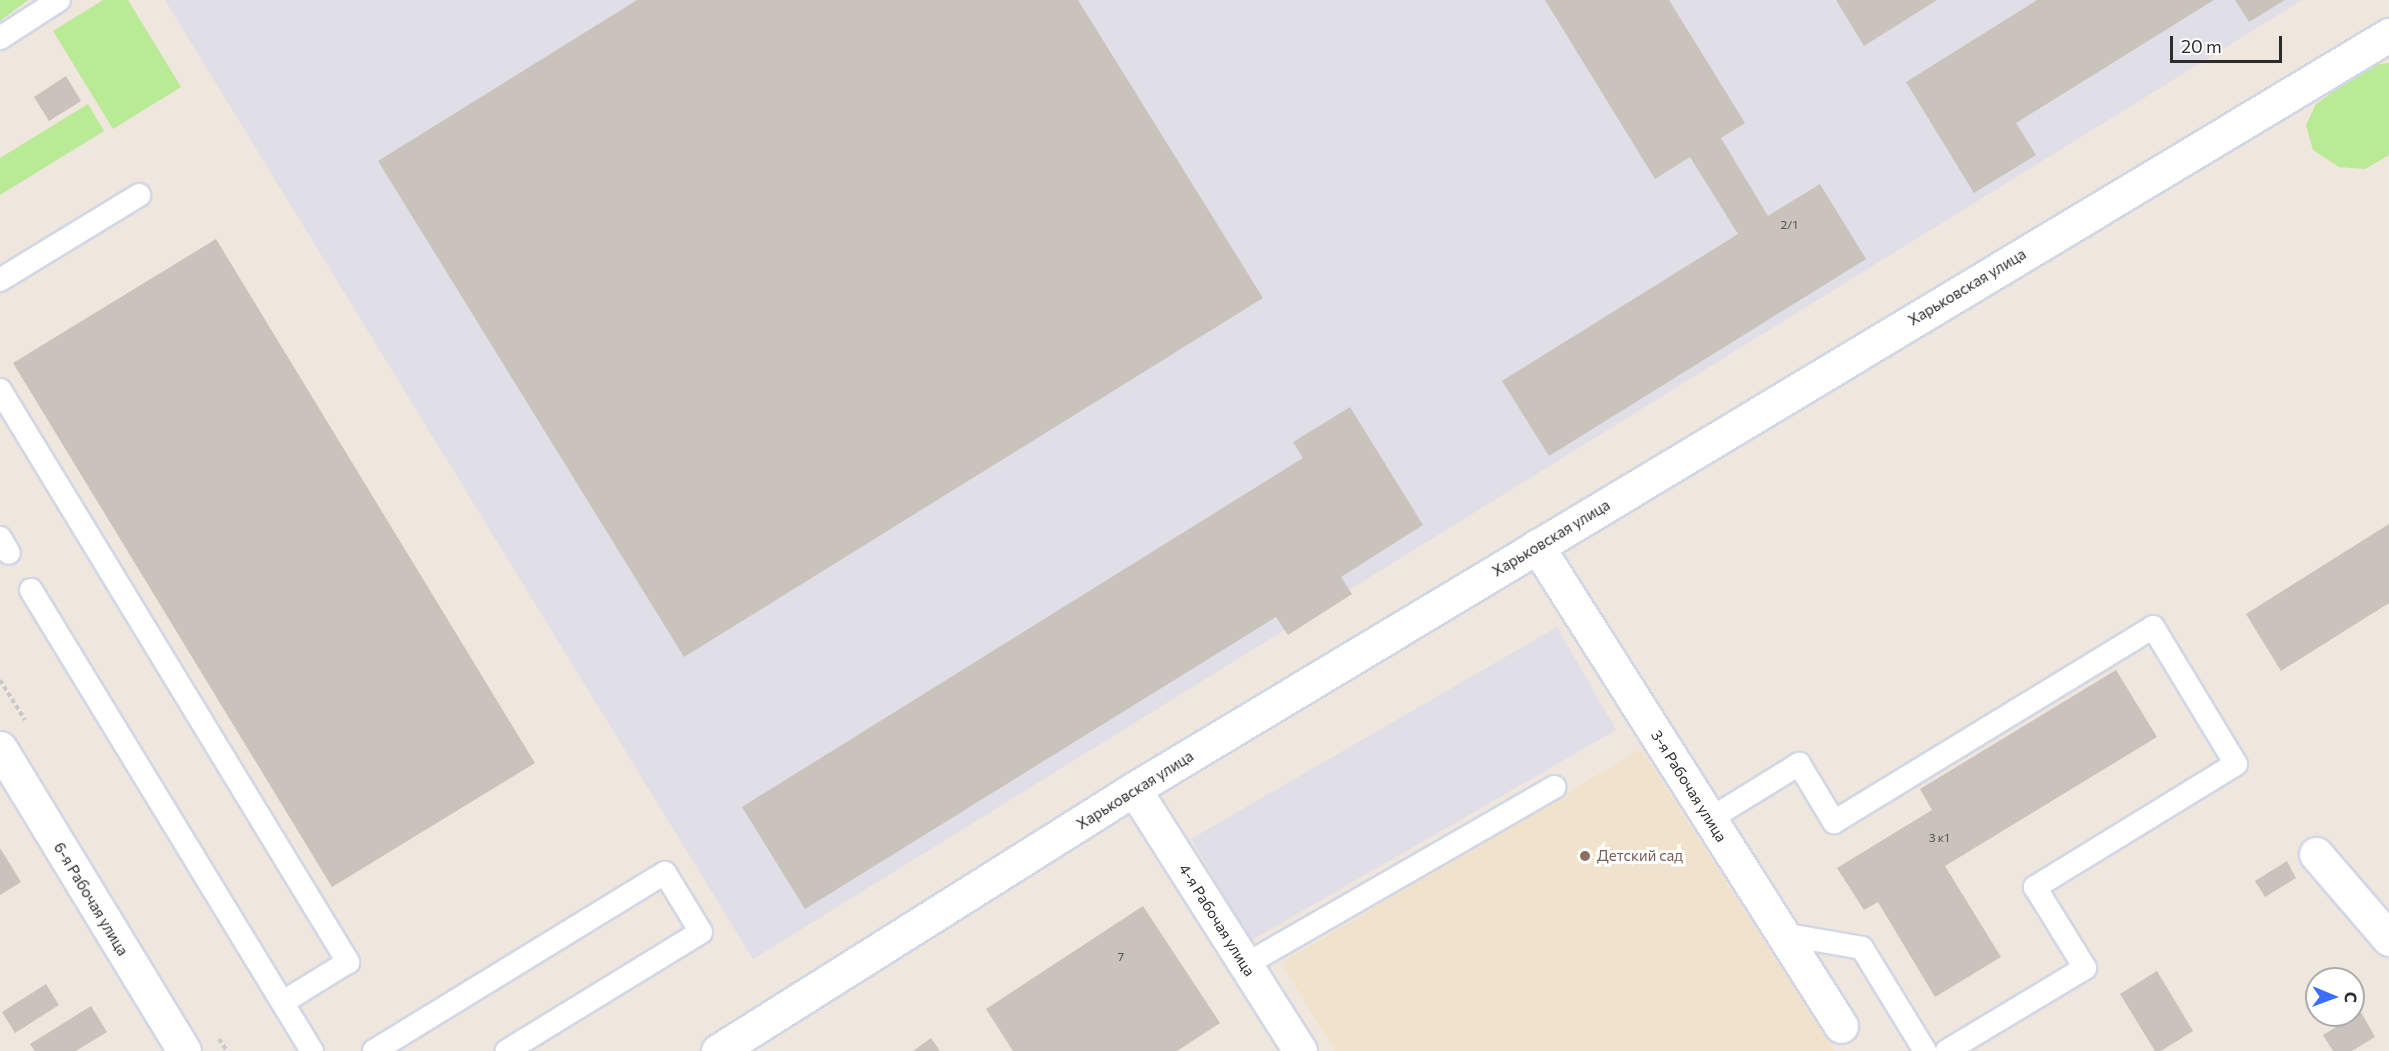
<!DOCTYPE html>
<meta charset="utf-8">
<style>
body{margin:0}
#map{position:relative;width:2389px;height:1051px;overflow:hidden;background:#efe6dd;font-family:Commissioner,sans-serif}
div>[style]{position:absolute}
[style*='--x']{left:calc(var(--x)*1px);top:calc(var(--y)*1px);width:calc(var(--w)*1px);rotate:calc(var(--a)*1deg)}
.industrial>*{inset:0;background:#e0dee7}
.education>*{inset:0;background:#f1e2cb}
.green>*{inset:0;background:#b9ea95}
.building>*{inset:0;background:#cac3bc}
.path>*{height:4px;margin-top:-2px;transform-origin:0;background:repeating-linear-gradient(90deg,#c8c8c8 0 4.5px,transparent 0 7.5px)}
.roads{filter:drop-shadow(2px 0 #d2d7e6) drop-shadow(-2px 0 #d2d7e6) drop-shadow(0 2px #d2d7e6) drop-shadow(0 -2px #d2d7e6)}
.service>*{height:22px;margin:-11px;padding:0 11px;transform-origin:11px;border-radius:11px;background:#fff}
.minor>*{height:33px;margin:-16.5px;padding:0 16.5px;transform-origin:16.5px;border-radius:16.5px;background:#fff}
.dots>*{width:16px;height:16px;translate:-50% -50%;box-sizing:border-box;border:3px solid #fff;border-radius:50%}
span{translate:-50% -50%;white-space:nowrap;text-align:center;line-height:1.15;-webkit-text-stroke:6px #fff;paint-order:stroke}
.number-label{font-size:12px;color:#545250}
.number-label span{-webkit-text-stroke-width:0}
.street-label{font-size:15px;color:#2c2c2c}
.education-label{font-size:15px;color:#785e54}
.left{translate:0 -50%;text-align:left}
.north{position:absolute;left:2305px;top:967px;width:60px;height:60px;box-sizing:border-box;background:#fff;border:2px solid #ababab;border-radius:50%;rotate:91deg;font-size:16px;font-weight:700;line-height:24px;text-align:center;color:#2c2c2c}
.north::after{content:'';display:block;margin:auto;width:21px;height:27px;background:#3a6eff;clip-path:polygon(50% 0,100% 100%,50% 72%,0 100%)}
.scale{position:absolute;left:2170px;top:36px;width:112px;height:27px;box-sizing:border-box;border:3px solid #2c2c2c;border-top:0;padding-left:8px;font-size:18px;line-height:21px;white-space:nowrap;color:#2c2c2c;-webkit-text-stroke:4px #fff;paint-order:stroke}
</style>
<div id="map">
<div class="industrial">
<div style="clip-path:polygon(165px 0,2302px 0,753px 959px)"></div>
<div style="clip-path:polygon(1557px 627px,1616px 730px,1250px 941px,1191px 839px)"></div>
</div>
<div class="education">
<div style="clip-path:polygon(1641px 749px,1834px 1051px,1335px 1051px,1281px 963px)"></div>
</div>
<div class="green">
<div style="clip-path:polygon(0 0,28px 0,0 21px)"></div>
<div style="clip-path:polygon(103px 0,128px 0,181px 87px,113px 129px,53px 31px)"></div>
<div style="clip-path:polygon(2389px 63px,2389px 155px,2365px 169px,2339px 167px,2313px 150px,2306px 125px,2316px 104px,2371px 65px)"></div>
<div style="clip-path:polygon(88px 104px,104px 131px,0 195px,0 158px)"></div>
</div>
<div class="building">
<div style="clip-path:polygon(637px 0,1078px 0,1263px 298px,684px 657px,378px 161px)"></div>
<div style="clip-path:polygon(1545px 0,1669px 0,1745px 123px,1721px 138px,1768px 216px,1820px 184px,1866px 259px,1549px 456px,1502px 381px,1738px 234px,1690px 157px,1655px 179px)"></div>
<div style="clip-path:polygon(1836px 0,1937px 0,1864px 46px)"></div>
<div style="clip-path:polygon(2037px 0,2214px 0,2016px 123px,2036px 155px,1974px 193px,1906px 82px)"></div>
<div style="clip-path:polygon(2235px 0,2285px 0,2249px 22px)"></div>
<div style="clip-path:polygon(66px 76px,81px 101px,49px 121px,34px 97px)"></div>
<div style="clip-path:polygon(216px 239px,535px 763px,332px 887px,13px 363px)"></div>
<div style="clip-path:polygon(1350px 407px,1423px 525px,1341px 577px,1352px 594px,1288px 635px,1276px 617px,805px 909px,742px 807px,1303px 458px,1293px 442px)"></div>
<div style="clip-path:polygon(2389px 524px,2389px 603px,2281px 671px,2246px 614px)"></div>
<div style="clip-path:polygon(2116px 670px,2157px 737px,1945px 866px,2001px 957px,1935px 997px,1878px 902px,1864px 910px,1837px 868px,1932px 810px,1920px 789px)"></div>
<div style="clip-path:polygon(0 848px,21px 882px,0 895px)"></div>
<div style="clip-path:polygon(2287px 861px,2296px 878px,2265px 897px,2255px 881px)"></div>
<div style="clip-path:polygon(1143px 906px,1220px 1023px,1177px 1051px,1013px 1051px,986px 1009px)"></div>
<div style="clip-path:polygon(2157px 971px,2193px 1031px,2161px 1051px,2155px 1051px,2120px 994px)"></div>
<div style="clip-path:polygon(46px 984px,59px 1005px,15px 1033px,2px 1012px)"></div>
<div style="clip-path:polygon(91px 1006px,107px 1032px,76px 1051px,35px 1051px,30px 1044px)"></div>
<div style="clip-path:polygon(2361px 1012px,2375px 1037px,2352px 1051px,2333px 1051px,2323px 1035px)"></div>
<div style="clip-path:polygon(931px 1038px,940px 1051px,913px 1051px)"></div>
</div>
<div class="path">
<div style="--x:0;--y:680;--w:47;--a:58"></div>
<div style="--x:219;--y:1039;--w:14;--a:56"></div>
</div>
<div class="roads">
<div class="service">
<div style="--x:0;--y:38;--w:70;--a:-32.8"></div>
<div style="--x:0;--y:280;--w:163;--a:-31.4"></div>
<div style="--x:0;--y:390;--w:670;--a:58.68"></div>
<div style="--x:348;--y:962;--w:76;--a:148.4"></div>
<div style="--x:0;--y:538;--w:17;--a:59"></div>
<div style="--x:31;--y:590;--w:540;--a:58.64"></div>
<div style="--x:1710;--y:819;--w:105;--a:-31.7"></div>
<div style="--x:1799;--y:764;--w:68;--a:58.9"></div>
<div style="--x:1834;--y:822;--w:374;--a:-31.4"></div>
<div style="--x:2153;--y:627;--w:160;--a:58.8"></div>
<div style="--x:2236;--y:764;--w:236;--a:148.5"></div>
<div style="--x:2035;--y:887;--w:95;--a:58.3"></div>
<div style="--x:2085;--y:968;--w:161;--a:149"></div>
<div style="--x:1782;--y:934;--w:81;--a:9.9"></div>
<div style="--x:1862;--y:948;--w:121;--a:58.5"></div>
<div style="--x:1245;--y:965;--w:357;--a:-29.9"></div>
<div style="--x:374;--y:1051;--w:341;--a:-31.5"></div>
<div style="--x:665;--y:873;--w:69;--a:58.6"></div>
<div style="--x:701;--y:932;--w:228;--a:148.5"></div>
</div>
<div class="minor">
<div style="--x:1537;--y:546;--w:568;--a:57.65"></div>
<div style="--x:0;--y:748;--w:354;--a:58.7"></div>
<div style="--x:1134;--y:789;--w:310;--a:57.6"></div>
<div style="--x:2316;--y:854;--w:112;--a:49.3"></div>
<div style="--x:718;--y:1051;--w:492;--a:-32.2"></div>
<div style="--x:1134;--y:789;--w:1464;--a:-31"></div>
</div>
</div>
<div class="dots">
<div style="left:1585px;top:856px;background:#8d6e63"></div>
</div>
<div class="number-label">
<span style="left:1789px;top:225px">2/1</span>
<span style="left:1939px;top:838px">3 к1</span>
<span style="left:1121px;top:957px">7</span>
</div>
<div class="street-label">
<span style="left:1967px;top:287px;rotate:-31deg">Харьковская улица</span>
<span style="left:1551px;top:538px;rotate:-31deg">Харьковская улица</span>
<span style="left:1689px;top:786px;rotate:58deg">3-я Рабочая улица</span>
<span style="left:1135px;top:790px;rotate:-32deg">Харьковская улица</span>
<span style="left:91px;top:899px;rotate:59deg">6-я Рабочая улица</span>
<span style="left:1217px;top:920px;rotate:58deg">4-я Рабочая улица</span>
</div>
<div class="education-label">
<span class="left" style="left:1597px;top:856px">Детский сад</span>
</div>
<div class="north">С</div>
<div class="scale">20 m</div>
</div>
